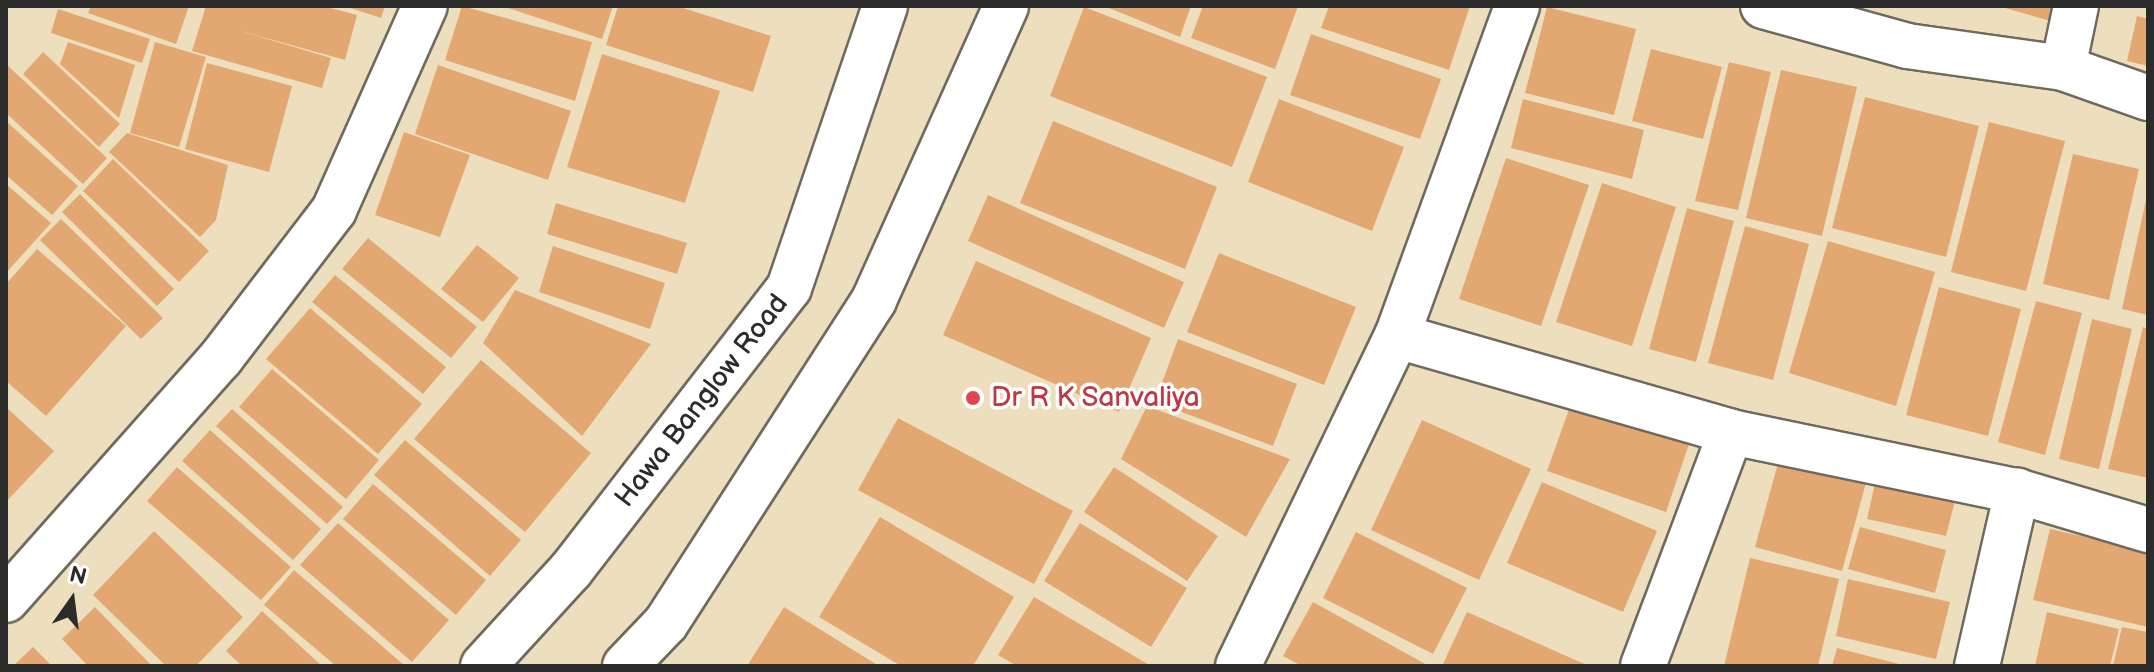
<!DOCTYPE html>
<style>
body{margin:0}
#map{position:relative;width:2154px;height:672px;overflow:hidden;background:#eddfbd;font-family:"Balsamiq Sans",sans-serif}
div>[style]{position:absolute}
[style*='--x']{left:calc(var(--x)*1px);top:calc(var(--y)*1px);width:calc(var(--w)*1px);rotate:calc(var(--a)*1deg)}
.building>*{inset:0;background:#e3a871}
.roads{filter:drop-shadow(2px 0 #6f6a5e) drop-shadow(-2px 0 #6f6a5e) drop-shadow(0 2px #6f6a5e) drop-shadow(0 -2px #6f6a5e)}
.minor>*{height:44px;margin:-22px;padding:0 22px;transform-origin:22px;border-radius:22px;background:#fff}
.tertiary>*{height:44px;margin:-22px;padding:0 22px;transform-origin:22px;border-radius:22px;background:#fff}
.dots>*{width:22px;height:22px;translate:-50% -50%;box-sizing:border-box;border:4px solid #fff;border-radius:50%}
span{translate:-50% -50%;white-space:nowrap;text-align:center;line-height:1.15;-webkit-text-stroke:7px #fff;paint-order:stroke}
.health-label{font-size:28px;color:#be3a42}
.left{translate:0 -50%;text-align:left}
.street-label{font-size:28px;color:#2b2b2b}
.frame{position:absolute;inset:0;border:8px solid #2b2b2b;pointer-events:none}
.north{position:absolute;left:32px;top:560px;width:80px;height:80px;-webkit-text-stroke:6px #fff;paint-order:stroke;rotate:14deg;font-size:22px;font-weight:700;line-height:32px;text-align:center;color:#2b2b2b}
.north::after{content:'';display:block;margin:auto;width:28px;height:36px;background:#2b2b2b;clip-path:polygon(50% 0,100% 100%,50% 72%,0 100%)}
</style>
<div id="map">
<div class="building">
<div style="clip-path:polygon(91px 6px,189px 6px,176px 44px,88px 13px)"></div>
<div style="clip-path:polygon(206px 6px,323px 6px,357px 15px,345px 60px,237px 30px,331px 58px,322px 88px,192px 51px)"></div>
<div style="clip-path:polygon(344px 6px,385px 6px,381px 18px)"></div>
<div style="clip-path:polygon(462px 6px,592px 42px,575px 101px,445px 60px)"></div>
<div style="clip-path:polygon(502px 6px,613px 6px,602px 39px)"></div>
<div style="clip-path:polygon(618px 6px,677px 6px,771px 36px,753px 92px,606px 45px)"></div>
<div style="clip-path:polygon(1104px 6px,1191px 6px,1180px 37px)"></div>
<div style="clip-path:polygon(1203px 6px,1298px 6px,1275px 69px,1191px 38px)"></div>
<div style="clip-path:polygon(1329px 6px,1470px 6px,1449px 70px,1321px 28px)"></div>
<div style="clip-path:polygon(1998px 6px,2058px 6px,2054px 22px)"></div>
<div style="clip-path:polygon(1084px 7px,1267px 77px,1232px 167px,1050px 96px)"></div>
<div style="clip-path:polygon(1547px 7px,1636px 29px,1614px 115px,1525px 93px)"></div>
<div style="clip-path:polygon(58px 9px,150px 39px,142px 63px,51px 33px)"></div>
<div style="clip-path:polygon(2137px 16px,2148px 19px,2148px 66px,2127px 61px)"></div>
<div style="clip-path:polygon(1311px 34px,1441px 79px,1420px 139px,1290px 95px)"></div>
<div style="clip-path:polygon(68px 42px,135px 65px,119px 118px,60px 64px)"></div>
<div style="clip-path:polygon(155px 42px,206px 57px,179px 147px,130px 133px)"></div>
<div style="clip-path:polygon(1651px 49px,1722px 67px,1703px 139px,1632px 121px)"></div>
<div style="clip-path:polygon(43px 52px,120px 124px,99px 147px,23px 74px)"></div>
<div style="clip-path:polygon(602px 54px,720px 91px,685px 203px,567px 167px)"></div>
<div style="clip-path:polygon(1729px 62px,1771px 72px,1738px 210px,1695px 201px)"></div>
<div style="clip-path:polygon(207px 63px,292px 86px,269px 172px,185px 149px)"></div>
<div style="clip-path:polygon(6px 64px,107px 158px,83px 184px,6px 113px)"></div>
<div style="clip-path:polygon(438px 65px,571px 111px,548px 180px,415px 134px)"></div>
<div style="clip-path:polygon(1781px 70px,1857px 87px,1822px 236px,1746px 218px)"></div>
<div style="clip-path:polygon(1865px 97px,1979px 126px,1946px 257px,1832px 228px)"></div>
<div style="clip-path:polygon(1279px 99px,1404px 147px,1372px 231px,1248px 182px)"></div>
<div style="clip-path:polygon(1523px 99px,1644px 130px,1632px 179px,1511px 148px)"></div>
<div style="clip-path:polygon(6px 121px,78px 186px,52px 215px,6px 175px)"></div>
<div style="clip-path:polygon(1053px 121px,1217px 187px,1185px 269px,1020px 203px)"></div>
<div style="clip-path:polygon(1989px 122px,2065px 141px,2026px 291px,1951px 272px)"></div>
<div style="clip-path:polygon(404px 132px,470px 155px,440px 237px,375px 215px)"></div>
<div style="clip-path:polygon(127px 133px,228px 165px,216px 220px,200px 237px,109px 152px)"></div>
<div style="clip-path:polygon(2073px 154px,2139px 169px,2109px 300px,2043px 284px)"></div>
<div style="clip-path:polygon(1506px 158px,1589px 185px,1541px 326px,1459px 299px)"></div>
<div style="clip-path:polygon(113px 159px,209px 251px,179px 282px,83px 191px)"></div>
<div style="clip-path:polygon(1602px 183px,1676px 207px,1632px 346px,1556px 322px)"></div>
<div style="clip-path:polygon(6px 184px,51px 223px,6px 273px)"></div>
<div style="clip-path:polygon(2148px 191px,2148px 315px,2122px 309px)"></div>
<div style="clip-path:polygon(80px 194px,174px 289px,157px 306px,62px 212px)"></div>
<div style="clip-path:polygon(988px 195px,1184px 282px,1164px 328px,968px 241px)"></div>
<div style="clip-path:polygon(556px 203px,687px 243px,677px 274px,547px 234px)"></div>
<div style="clip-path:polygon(1687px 208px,1734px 221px,1696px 362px,1649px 349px)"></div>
<div style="clip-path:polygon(61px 219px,163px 318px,141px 339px,40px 240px)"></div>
<div style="clip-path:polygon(1745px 226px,1809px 244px,1773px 380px,1708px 363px)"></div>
<div style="clip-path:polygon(368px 238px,477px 327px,451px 358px,342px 269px)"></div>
<div style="clip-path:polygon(1828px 241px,1935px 272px,1896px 406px,1789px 373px)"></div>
<div style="clip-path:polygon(477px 245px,519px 278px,483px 322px,441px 289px)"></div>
<div style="clip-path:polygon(553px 246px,665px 283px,650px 329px,539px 292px)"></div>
<div style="clip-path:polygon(37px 249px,126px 326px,46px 416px,6px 381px,6px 284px)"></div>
<div style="clip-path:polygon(1219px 253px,1356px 307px,1324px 385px,1187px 332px)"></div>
<div style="clip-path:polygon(976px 261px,1151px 338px,1119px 412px,943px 335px)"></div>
<div style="clip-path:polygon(335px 275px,446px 367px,423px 394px,312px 302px)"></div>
<div style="clip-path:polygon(1939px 287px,2021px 309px,1988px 436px,1906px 415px)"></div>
<div style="clip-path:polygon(515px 290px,651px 344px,582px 436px,483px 343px)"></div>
<div style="clip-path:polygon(2036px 301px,2082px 313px,2045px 455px,1998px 442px)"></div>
<div style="clip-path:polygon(310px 308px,422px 404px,378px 454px,266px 359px)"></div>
<div style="clip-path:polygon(2092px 319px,2132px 329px,2099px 469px,2059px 459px)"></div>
<div style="clip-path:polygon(2143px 327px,2148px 329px,2148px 478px,2108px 469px)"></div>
<div style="clip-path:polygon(1178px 339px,1297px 384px,1273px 446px,1155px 402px)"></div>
<div style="clip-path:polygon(481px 360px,591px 453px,525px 532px,414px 439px)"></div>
<div style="clip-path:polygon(272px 369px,379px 460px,346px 499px,239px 407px)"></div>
<div style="clip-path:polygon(1572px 401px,1690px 441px,1666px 512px,1547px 471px)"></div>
<div style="clip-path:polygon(1147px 406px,1290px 459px,1246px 537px,1121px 459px)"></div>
<div style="clip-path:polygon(6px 407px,54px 451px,6px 502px)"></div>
<div style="clip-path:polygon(232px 409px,343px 507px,327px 524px,216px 426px)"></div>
<div style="clip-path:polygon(898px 418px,1073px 511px,1034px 584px,858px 490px)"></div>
<div style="clip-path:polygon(1422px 420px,1531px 469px,1479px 580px,1371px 530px)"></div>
<div style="clip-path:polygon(210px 430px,321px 529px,293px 560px,182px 461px)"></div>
<div style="clip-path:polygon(405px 440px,521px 540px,490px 576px,374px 475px)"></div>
<div style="clip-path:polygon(1780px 456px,1867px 479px,1842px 571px,1755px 547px)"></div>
<div style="clip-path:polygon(177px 467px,291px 567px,261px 600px,147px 501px)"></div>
<div style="clip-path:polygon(1114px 467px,1218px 536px,1187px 581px,1084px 512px)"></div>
<div style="clip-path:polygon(1876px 479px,1956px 497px,1946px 536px,1867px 519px)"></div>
<div style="clip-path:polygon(1542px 482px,1657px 531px,1623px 612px,1507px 563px)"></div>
<div style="clip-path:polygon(373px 484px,486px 580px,456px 615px,343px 519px)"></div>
<div style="clip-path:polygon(880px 517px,1014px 597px,973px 666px,901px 666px,819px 617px)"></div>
<div style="clip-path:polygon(338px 523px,449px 620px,412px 662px,300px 565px)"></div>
<div style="clip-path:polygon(1080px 523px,1187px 588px,1151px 647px,1044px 581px)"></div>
<div style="clip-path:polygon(1860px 527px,1946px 550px,1935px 593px,1848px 569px)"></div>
<div style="clip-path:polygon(2050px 529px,2148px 551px,2148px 627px,2033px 600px)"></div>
<div style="clip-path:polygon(154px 531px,243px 617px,196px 666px,166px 666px,93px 595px)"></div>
<div style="clip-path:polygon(1356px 532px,1467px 588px,1433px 654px,1323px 598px)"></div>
<div style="clip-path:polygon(1750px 558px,1839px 579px,1818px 666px,1724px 666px)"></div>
<div style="clip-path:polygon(294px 570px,405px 666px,336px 666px,264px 605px)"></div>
<div style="clip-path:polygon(1848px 579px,1950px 602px,1936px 659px,1836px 636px)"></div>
<div style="clip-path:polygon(1034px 597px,1151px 666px,1017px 666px,998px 655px)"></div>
<div style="clip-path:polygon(1313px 602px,1429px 666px,1302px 666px,1283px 656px)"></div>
<div style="clip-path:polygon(95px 607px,152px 666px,88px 666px,62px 639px)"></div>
<div style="clip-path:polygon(784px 607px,879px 666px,747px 666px)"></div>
<div style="clip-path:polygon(262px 611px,322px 666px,242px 666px,226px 651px)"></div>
<div style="clip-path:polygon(1467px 612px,1589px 666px,1442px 666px)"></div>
<div style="clip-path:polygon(2047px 612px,2119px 629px,2110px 666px,2035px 666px)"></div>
<div style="clip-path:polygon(2122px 627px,2148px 632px,2148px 666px,2113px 666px)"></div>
<div style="clip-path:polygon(33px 647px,52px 666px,13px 666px)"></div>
<div style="clip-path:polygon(1837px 648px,1903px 665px,1902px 666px,1832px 666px)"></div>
</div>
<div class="roads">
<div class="minor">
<div style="--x:1763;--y:6;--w:149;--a:15.5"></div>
<div style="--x:1907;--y:46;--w:158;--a:8"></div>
<div style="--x:2063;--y:68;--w:90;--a:19.4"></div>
<div style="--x:2063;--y:68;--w:63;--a:-78.2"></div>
<div style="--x:1397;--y:336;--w:348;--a:16"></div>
<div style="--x:1731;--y:432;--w:292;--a:11.7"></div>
<div style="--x:2017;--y:491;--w:137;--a:16.6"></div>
<div style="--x:6;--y:600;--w:324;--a:-48.4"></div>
<div style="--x:221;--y:358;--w:186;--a:-52.6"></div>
<div style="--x:334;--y:210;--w:223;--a:-66"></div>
<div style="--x:1238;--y:666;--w:366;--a:-64.3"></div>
<div style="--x:1397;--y:336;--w:351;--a:-70"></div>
<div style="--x:1643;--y:666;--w:250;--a:-69.4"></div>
<div style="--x:1977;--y:666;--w:180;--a:-77.1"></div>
</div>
<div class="tertiary">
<div style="--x:483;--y:666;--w:130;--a:-47.5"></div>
<div style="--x:571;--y:570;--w:356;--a:-52.3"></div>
<div style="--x:789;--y:288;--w:298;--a:-71.2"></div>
<div style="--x:625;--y:666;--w:59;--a:-46.4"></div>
<div style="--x:666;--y:623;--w:384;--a:-57.2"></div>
<div style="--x:874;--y:300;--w:322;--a:-65.8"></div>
</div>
</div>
<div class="dots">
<div style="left:973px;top:398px;background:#e0444e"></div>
</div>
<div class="health-label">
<span class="left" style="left:991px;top:398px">Dr R K Sanvaliya</span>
</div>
<div class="street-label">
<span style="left:702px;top:401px;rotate:-52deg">Hawa Banglow Road</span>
</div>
<div class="frame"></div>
<div class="north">N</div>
</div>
